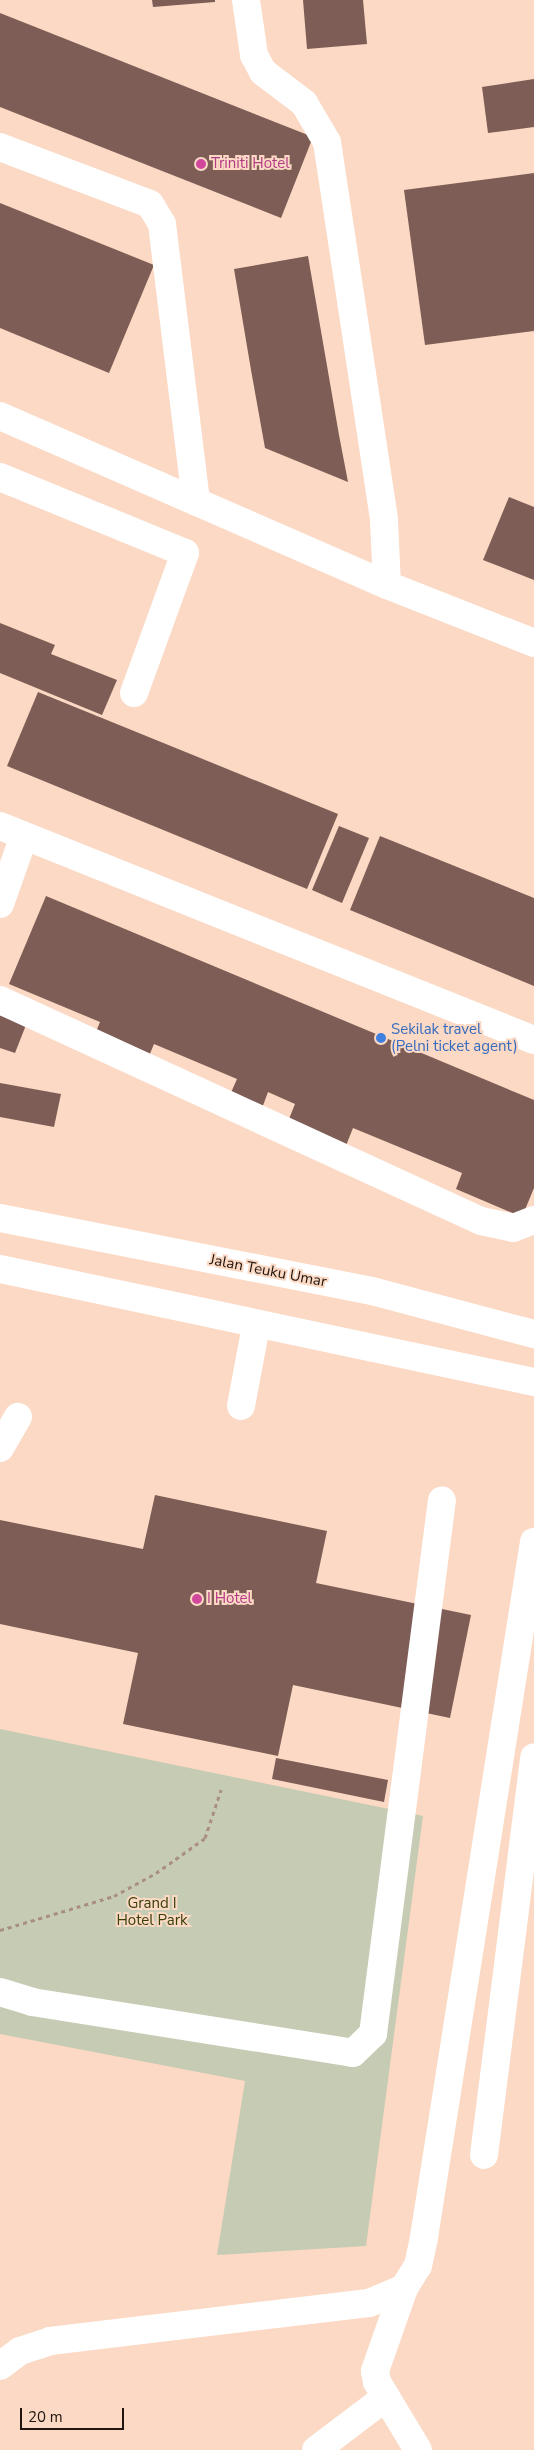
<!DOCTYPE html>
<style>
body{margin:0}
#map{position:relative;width:534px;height:2450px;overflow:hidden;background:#fbd9c4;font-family:"Nunito Sans",sans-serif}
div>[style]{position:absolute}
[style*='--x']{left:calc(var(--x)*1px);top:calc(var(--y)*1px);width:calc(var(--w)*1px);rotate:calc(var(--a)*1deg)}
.green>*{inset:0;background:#c6cbb3}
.building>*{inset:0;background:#7d5d55}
.path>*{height:3px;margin-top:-1.5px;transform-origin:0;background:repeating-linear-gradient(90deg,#a98f7f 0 4px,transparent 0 8px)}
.minor>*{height:28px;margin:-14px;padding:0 14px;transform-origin:14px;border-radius:14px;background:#fff}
.major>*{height:28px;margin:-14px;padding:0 14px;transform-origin:14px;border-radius:14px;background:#fff}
.dots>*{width:14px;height:14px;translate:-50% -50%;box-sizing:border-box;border:2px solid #fbd9c4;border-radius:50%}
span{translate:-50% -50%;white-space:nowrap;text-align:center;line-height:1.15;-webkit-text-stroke:4px #fbd9c4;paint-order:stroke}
.hotel-label{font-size:15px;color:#b23c85}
.left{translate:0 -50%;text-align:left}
.shop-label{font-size:15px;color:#366cbe}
.street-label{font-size:15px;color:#21150e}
.park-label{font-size:15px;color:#383f07}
.scale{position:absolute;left:20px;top:2408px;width:104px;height:22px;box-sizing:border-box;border:2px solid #21150e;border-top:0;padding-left:6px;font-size:15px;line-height:18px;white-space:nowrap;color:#21150e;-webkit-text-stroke:4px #fbd9c4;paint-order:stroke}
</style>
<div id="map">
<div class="green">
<div style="clip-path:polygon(0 1729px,423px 1816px,366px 2246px,217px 2255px,245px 2081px,0 2034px)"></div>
</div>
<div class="building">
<div style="clip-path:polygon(152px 0,215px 0,215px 2px,153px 7px)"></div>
<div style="clip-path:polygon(303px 0,363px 0,367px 44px,307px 49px)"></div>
<div style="clip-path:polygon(0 13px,313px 137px,281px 218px,0 107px)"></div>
<div style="clip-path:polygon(534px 79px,534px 127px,488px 133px,482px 87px)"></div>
<div style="clip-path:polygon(534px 173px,534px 331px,425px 345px,404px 190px)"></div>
<div style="clip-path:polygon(0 203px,154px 265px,109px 373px,0 328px)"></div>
<div style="clip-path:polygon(308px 256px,339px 435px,348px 482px,265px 448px,251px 370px,234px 269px)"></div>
<div style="clip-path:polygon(509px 497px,534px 507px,534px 580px,483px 560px)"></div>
<div style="clip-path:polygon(0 623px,55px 645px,51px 654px,117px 680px,102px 715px,0 673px)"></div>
<div style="clip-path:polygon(38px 692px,338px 814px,307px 889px,7px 766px)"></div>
<div style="clip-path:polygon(339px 826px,369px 838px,342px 903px,312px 890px)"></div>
<div style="clip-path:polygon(380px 836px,534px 898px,534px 986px,350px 910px)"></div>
<div style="clip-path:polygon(46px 896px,534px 1100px,534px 1188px,522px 1217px,456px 1189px,462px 1173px,353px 1128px,343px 1153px,285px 1129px,295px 1104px,268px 1092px,261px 1111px,229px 1097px,237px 1079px,154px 1044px,149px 1056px,95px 1034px,100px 1022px,9px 984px)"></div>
<div style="clip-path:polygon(0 1015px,26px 1025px,15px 1053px,0 1048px)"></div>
<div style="clip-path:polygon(0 1083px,61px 1094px,54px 1127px,0 1117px)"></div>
<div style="clip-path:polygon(155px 1495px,327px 1531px,316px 1583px,471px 1615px,450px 1718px,293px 1685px,278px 1756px,123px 1724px,138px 1653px,0 1624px,0 1520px,143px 1549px)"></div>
<div style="clip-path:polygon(276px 1758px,388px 1780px,384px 1802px,272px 1779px)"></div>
</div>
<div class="path">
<div style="--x:0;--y:1930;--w:119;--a:-16.6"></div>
<div style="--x:114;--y:1896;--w:48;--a:-28.7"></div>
<div style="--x:156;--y:1873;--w:60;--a:-35.5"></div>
<div style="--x:205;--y:1838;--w:51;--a:-71.6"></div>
</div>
<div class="minor">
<div style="--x:246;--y:0;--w:56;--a:81.7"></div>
<div style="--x:254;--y:55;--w:19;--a:62"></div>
<div style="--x:263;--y:72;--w:51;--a:37.1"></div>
<div style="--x:304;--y:103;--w:45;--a:59.5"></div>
<div style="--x:327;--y:142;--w:382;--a:81.4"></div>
<div style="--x:384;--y:520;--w:65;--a:87.4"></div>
<div style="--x:0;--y:147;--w:160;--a:20.8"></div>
<div style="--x:150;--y:204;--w:23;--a:59"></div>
<div style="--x:162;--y:224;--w:280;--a:83"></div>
<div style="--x:0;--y:416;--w:422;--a:23.6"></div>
<div style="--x:387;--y:585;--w:158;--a:21.5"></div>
<div style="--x:0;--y:477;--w:200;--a:22.3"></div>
<div style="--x:185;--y:553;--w:149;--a:110"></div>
<div style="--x:0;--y:826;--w:575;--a:21.84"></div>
<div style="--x:0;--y:904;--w:72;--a:-70.6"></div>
<div style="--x:0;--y:1000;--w:529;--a:24.68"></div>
<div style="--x:481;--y:1221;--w:33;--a:12"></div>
<div style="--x:513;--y:1228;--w:22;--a:-21"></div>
<div style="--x:241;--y:1406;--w:81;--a:-79.4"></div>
<div style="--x:0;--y:1448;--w:36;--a:-60"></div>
<div style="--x:0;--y:1992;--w:34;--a:17"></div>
<div style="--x:32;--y:2002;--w:325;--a:9"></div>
<div style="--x:353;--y:2053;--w:28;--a:-44"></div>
<div style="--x:373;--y:2034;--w:538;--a:-82.64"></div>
<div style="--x:484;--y:2155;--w:401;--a:-82.8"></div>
<div style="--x:404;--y:2288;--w:88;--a:109.3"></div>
<div style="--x:375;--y:2371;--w:11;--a:80"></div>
<div style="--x:377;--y:2382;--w:79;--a:58.9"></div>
<div style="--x:0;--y:2366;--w:25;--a:-37"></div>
<div style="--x:20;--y:2351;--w:32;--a:-18"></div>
<div style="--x:50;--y:2341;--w:321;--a:-6.8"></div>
<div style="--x:369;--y:2303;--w:38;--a:-23"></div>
<div style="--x:404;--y:2288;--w:26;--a:-58"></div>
<div style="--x:418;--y:2266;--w:30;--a:-78"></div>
<div style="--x:424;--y:2237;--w:704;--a:-81.01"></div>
<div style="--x:316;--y:2450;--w:88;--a:-37.1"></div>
</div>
<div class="major">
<div style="--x:0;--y:1218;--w:379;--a:11.1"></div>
<div style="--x:372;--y:1291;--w:168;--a:14.9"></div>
<div style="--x:0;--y:1269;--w:546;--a:11.95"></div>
</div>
<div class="dots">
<div style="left:201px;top:164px;background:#d1479c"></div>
<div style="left:381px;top:1038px;background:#3f7fe0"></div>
<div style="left:197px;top:1599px;background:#d1479c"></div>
</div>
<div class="hotel-label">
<span class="left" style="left:211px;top:164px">Triniti Hotel</span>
<span class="left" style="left:207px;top:1599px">I Hotel</span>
</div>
<div class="shop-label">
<span class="left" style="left:391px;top:1038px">Sekilak travel<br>(Pelni ticket agent)</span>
</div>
<div class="street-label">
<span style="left:268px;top:1271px;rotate:11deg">Jalan Teuku Umar</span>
</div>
<div class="park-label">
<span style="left:152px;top:1912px">Grand I<br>Hotel Park</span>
</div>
<div class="scale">20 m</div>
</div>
